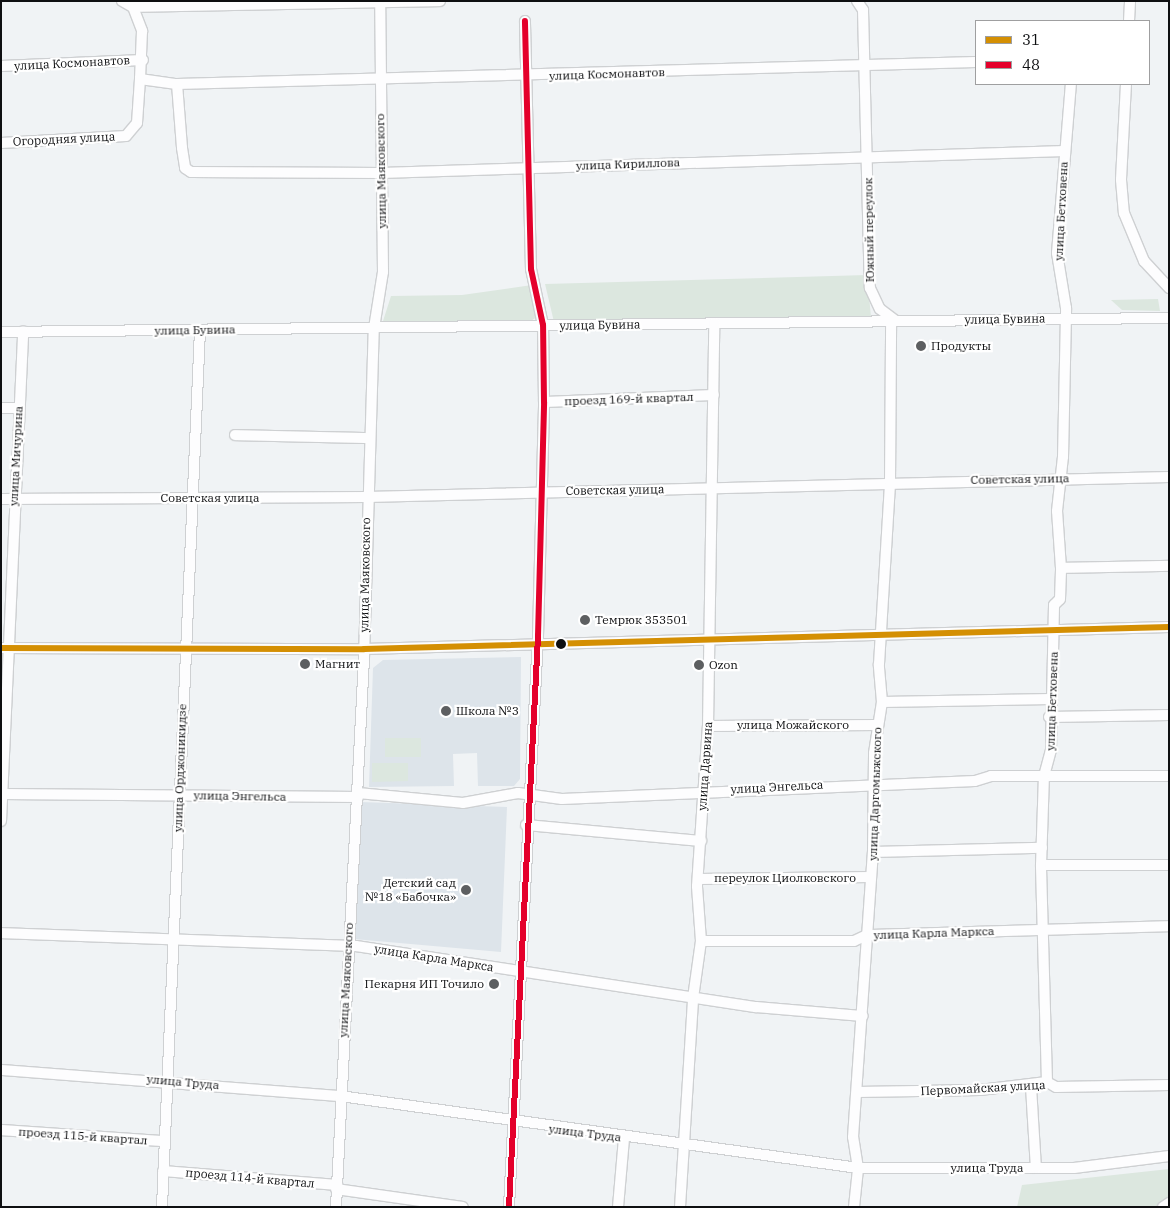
<!DOCTYPE html>
<meta charset="utf-8">
<style>
body{margin:0}
#map{position:relative;width:1170px;height:1208px;overflow:hidden;background:#f0f3f5;font-family:"IBM Plex Serif",serif}
div>[style]{position:absolute}
[style*='--x']{left:calc(var(--x)*1px);top:calc(var(--y)*1px);width:calc(var(--w)*1px);rotate:calc(var(--a)*1deg)}
.built>*{inset:0;background:#dde4ea}
.green>*{inset:0;background:#dce7df}
.roads{filter:drop-shadow(1px 0 #ced0d2) drop-shadow(-1px 0 #ced0d2) drop-shadow(0 1px #ced0d2) drop-shadow(0 -1px #ced0d2)}
.minor>*{height:10px;margin:-5px;padding:0 5px;transform-origin:5px;border-radius:5px;background:#fdfdfe}
.bus-1>*{height:6px;margin:-3px;padding:0 3px;transform-origin:3px;border-radius:3px;background:#d48f03}
.bus-2>*{height:6px;margin:-3px;padding:0 3px;transform-origin:3px;border-radius:3px;background:#e4002b}
.dots>*{width:14px;height:14px;translate:-50% -50%;box-sizing:border-box;border:2px solid #fff;border-radius:50%}
span{translate:-50% -50%;white-space:nowrap;text-align:center;line-height:1.15;-webkit-text-stroke:4.5px #fff;paint-order:stroke}
.street-label{font-size:12px;color:#0e0f11}
.poi-label{font-size:12px;color:#0e0f11}
.left{translate:0 -50%;text-align:left}
.right{translate:-100% -50%;text-align:right}
.frame{position:absolute;inset:0;border:2px solid #0e0f11;pointer-events:none}
.legend{position:absolute;left:975px;top:20px;width:175px;height:65px;box-sizing:border-box;background:#fff;border:1px solid #9f9fa0;margin:0;padding:6px 9px;list-style:none;font-size:15px;color:#0e0f11}
.legend li{display:flex;align-items:center;gap:10px;height:25px}
.legend b{width:25px;border:1px solid #9f9fa0}
</style>
<div id="map">
<div class="built">
<div style="clip-path:polygon(521px 657px,520px 779px,514px 786px,478px 786px,477px 753px,453px 754px,454px 786px,369px 787px,373px 668px,383px 660px)"></div>
<div style="clip-path:polygon(360px 802px,507px 807px,501px 952px,354px 939px)"></div>
</div>
<div class="green">
<div style="clip-path:polygon(867px 275px,871px 317px,554px 322px,545px 284px)"></div>
<div style="clip-path:polygon(532px 285px,538px 316px,531px 321px,383px 321px,391px 296px,462px 295px)"></div>
<div style="clip-path:polygon(1158px 299px,1160px 311px,1122px 310px,1111px 300px)"></div>
<div style="clip-path:polygon(385px 738px,421px 738px,421px 757px,385px 757px)"></div>
<div style="clip-path:polygon(372px 763px,408px 763px,408px 781px,372px 782px)"></div>
<div style="clip-path:polygon(1169px 1169px,1169px 1207px,1017px 1207px,1022px 1185px)"></div>
</div>
<div class="roads">
<div class="minor">
<div style="--x:122;--y:1;--w:13;--a:29"></div>
<div style="--x:133;--y:7;--w:26;--a:69"></div>
<div style="--x:142;--y:31;--w:48;--a:92.4"></div>
<div style="--x:140;--y:79;--w:37;--a:8"></div>
<div style="--x:177;--y:84;--w:64;--a:85.5"></div>
<div style="--x:182;--y:148;--w:20;--a:81"></div>
<div style="--x:185;--y:168;--w:7;--a:34"></div>
<div style="--x:191;--y:172;--w:190;--a:0.3"></div>
<div style="--x:381;--y:173;--w:684;--a:-1.84"></div>
<div style="--x:857;--y:1;--w:11;--a:56"></div>
<div style="--x:863;--y:10;--w:278;--a:88.6"></div>
<div style="--x:870;--y:288;--w:23;--a:65"></div>
<div style="--x:880;--y:309;--w:20;--a:37"></div>
<div style="--x:133;--y:7;--w:307;--a:-1.1"></div>
<div style="--x:1129;--y:21;--w:20;--a:-87"></div>
<div style="--x:1;--y:66;--w:142;--a:-2.4"></div>
<div style="--x:177;--y:84;--w:799;--a:-1.58"></div>
<div style="--x:1126;--y:84;--w:96;--a:93"></div>
<div style="--x:1121;--y:180;--w:33;--a:85"></div>
<div style="--x:1124;--y:213;--w:52;--a:67.4"></div>
<div style="--x:1144;--y:261;--w:37;--a:47"></div>
<div style="--x:1;--y:143;--w:125;--a:-3.2"></div>
<div style="--x:126;--y:136;--w:17;--a:-50"></div>
<div style="--x:137;--y:123;--w:44;--a:-86.1"></div>
<div style="--x:1;--y:332;--w:1168;--a:-0.69"></div>
<div style="--x:544;--y:402;--w:170;--a:-2.4"></div>
<div style="--x:1;--y:408;--w:17;--a:0"></div>
<div style="--x:235;--y:435;--w:135;--a:1.3"></div>
<div style="--x:1;--y:499;--w:366;--a:-0.3"></div>
<div style="--x:367;--y:497;--w:802;--a:-1.43"></div>
<div style="--x:1061;--y:568;--w:108;--a:-1.1"></div>
<div style="--x:1;--y:648;--w:363;--a:0.2"></div>
<div style="--x:364;--y:649;--w:805;--a:-1.57"></div>
<div style="--x:882;--y:702;--w:169;--a:-1"></div>
<div style="--x:1049;--y:717;--w:120;--a:-1"></div>
<div style="--x:708;--y:726;--w:169;--a:-0.3"></div>
<div style="--x:358;--y:793;--w:105;--a:5.4"></div>
<div style="--x:463;--y:803;--w:56;--a:-10.3"></div>
<div style="--x:518;--y:793;--w:44;--a:7.8"></div>
<div style="--x:562;--y:799;--w:413;--a:-2.5"></div>
<div style="--x:975;--y:781;--w:17;--a:-17"></div>
<div style="--x:991;--y:776;--w:178;--a:0"></div>
<div style="--x:3;--y:794;--w:355;--a:0.5"></div>
<div style="--x:1;--y:821;--w:490;--a:-87.4"></div>
<div style="--x:526;--y:825;--w:176;--a:5.2"></div>
<div style="--x:873;--y:852;--w:169;--a:-1.4"></div>
<div style="--x:1041;--y:865;--w:128;--a:0"></div>
<div style="--x:699;--y:879;--w:171;--a:-0.7"></div>
<div style="--x:1;--y:933;--w:355;--a:2.1"></div>
<div style="--x:356;--y:946;--w:405;--a:8.7"></div>
<div style="--x:756;--y:1007;--w:107;--a:4.8"></div>
<div style="--x:701;--y:941;--w:153;--a:0"></div>
<div style="--x:854;--y:941;--w:14;--a:-25"></div>
<div style="--x:867;--y:935;--w:302;--a:-1.7"></div>
<div style="--x:1;--y:1070;--w:340;--a:4.4"></div>
<div style="--x:340;--y:1096;--w:523;--a:7.91"></div>
<div style="--x:858;--y:1168;--w:216;--a:0"></div>
<div style="--x:1074;--y:1168;--w:96;--a:-7.2"></div>
<div style="--x:1047;--y:1082;--w:217;--a:-91.6"></div>
<div style="--x:1041;--y:865;--w:89;--a:-88.1"></div>
<div style="--x:1044;--y:776;--w:28;--a:-75"></div>
<div style="--x:1051;--y:749;--w:144;--a:-88.8"></div>
<div style="--x:1054;--y:605;--w:8;--a:-45"></div>
<div style="--x:1060;--y:599;--w:31;--a:-88"></div>
<div style="--x:1061;--y:568;--w:57;--a:-94"></div>
<div style="--x:1057;--y:511;--w:54;--a:-83.7"></div>
<div style="--x:1063;--y:457;--w:149;--a:-88.8"></div>
<div style="--x:1066;--y:308;--w:56;--a:-99.3"></div>
<div style="--x:1057;--y:253;--w:170;--a:-85.3"></div>
<div style="--x:1031;--y:1087;--w:81;--a:86.5"></div>
<div style="--x:857;--y:1092;--w:123;--a:-0.9"></div>
<div style="--x:980;--y:1090;--w:67;--a:-6.8"></div>
<div style="--x:1047;--y:1082;--w:10;--a:29"></div>
<div style="--x:1056;--y:1087;--w:113;--a:-1"></div>
<div style="--x:1;--y:1130;--w:163;--a:3.9"></div>
<div style="--x:163;--y:1171;--w:175;--a:4.6"></div>
<div style="--x:336;--y:1189;--w:128;--a:8.1"></div>
<div style="--x:162;--y:1207;--w:878;--a:-87.52"></div>
<div style="--x:336;--y:1207;--w:550;--a:-87.08"></div>
<div style="--x:364;--y:658;--w:330;--a:-88.3"></div>
<div style="--x:374;--y:328;--w:57;--a:-80.9"></div>
<div style="--x:383;--y:272;--w:268;--a:-90.6"></div>
<div style="--x:509;--y:1207;--w:572;--a:-87.09"></div>
<div style="--x:538;--y:636;--w:234;--a:-88.5"></div>
<div style="--x:544;--y:402;--w:77;--a:-90.7"></div>
<div style="--x:543;--y:325;--w:57;--a:-102.1"></div>
<div style="--x:531;--y:269;--w:248;--a:-91.4"></div>
<div style="--x:618;--y:1207;--w:69;--a:-85"></div>
<div style="--x:680;--y:1207;--w:209;--a:-86.4"></div>
<div style="--x:693;--y:998;--w:58;--a:-82"></div>
<div style="--x:701;--y:941;--w:55;--a:-94.2"></div>
<div style="--x:697;--y:886;--w:160;--a:-86.1"></div>
<div style="--x:708;--y:726;--w:403;--a:-89.1"></div>
<div style="--x:854;--y:1207;--w:39;--a:-84"></div>
<div style="--x:858;--y:1168;--w:31;--a:-99"></div>
<div style="--x:853;--y:1137;--w:286;--a:-86"></div>
<div style="--x:873;--y:852;--w:99;--a:-89.4"></div>
<div style="--x:874;--y:753;--w:52;--a:-81.1"></div>
<div style="--x:882;--y:702;--w:38;--a:-95"></div>
<div style="--x:879;--y:664;--w:182;--a:-86.5"></div>
<div style="--x:890;--y:482;--w:161;--a:-89.6"></div>
<div style="--x:1163;--y:1207;--w:7;--a:-34"></div>
</div>
</div>
<div class="bus-1">
<div style="--x:1;--y:648;--w:363;--a:0.2"></div>
<div style="--x:364;--y:649;--w:805;--a:-1.57"></div>
</div>
<div class="bus-2">
<div style="--x:509;--y:1207;--w:572;--a:-87.09"></div>
<div style="--x:538;--y:636;--w:234;--a:-88.5"></div>
<div style="--x:544;--y:402;--w:77;--a:-90.7"></div>
<div style="--x:543;--y:325;--w:57;--a:-102.1"></div>
<div style="--x:531;--y:269;--w:248;--a:-91.4"></div>
</div>
<div class="dots">
<div style="left:921px;top:346px;background:#5d5f61"></div>
<div style="left:585px;top:620px;background:#5d5f61"></div>
<div style="left:561px;top:644px;background:#0e0f11"></div>
<div style="left:305px;top:664px;background:#5d5f61"></div>
<div style="left:699px;top:665px;background:#5d5f61"></div>
<div style="left:446px;top:711px;background:#5d5f61"></div>
<div style="left:466px;top:890px;background:#5d5f61"></div>
<div style="left:494px;top:984px;background:#5d5f61"></div>
</div>
<div class="street-label">
<span style="left:72px;top:63px;rotate:-3deg">улица Космонавтов</span>
<span style="left:607px;top:74px;rotate:-2deg">улица Космонавтов</span>
<span style="left:64px;top:139px;rotate:-3deg">Огородняя улица</span>
<span style="left:628px;top:164px;rotate:-2deg">улица Кириллова</span>
<span style="left:381px;top:171px;rotate:-91deg">улица Маяковского</span>
<span style="left:1061px;top:211px;rotate:-87deg">улица Бетховена</span>
<span style="left:869px;top:230px;rotate:-91deg">Южный переулок</span>
<span style="left:1005px;top:319px;rotate:-1deg">улица Бувина</span>
<span style="left:600px;top:325px;rotate:-1deg">улица Бувина</span>
<span style="left:195px;top:330px;rotate:-1deg">улица Бувина</span>
<span style="left:629px;top:399px;rotate:-2deg">проезд 169-й квартал</span>
<span style="left:16px;top:456px;rotate:-87deg">улица Мичурина</span>
<span style="left:1020px;top:479px;rotate:-1deg">Советская улица</span>
<span style="left:615px;top:490px;rotate:-1deg">Советская улица</span>
<span style="left:210px;top:498px">Советская улица</span>
<span style="left:365px;top:575px;rotate:-89deg">улица Маяковского</span>
<span style="left:1052px;top:701px;rotate:-88deg">улица Бетховена</span>
<span style="left:793px;top:725px">улица Можайского</span>
<span style="left:705px;top:766px;rotate:-86deg">улица Дарвина</span>
<span style="left:180px;top:768px;rotate:-88deg">улица Орджоникидзе</span>
<span style="left:777px;top:787px;rotate:-3deg">улица Энгельса</span>
<span style="left:875px;top:794px;rotate:-88deg">улица Даргомыжского</span>
<span style="left:240px;top:796px;rotate:1deg">улица Энгельса</span>
<span style="left:785px;top:878px">переулок Циолковского</span>
<span style="left:934px;top:933px;rotate:-2deg">улица Карла Маркса</span>
<span style="left:434px;top:958px;rotate:9deg">улица Карла Маркса</span>
<span style="left:346px;top:980px;rotate:-87deg">улица Маяковского</span>
<span style="left:183px;top:1082px;rotate:5deg">улица Труда</span>
<span style="left:983px;top:1088px;rotate:-3deg">Первомайская улица</span>
<span style="left:585px;top:1133px;rotate:7deg">улица Труда</span>
<span style="left:83px;top:1136px;rotate:4deg">проезд 115-й квартал</span>
<span style="left:987px;top:1168px">улица Труда</span>
<span style="left:250px;top:1178px;rotate:5deg">проезд 114-й квартал</span>
</div>
<div class="poi-label">
<span class="left" style="left:931px;top:346px">Продукты</span>
<span class="left" style="left:595px;top:620px">Темрюк 353501</span>
<span class="left" style="left:315px;top:664px">Магнит</span>
<span class="left" style="left:709px;top:665px">Ozon</span>
<span class="left" style="left:456px;top:711px">Школа №3</span>
<span class="right" style="left:456px;top:890px">Детский сад<br>№18 «Бабочка»</span>
<span class="right" style="left:484px;top:984px">Пекарня ИП Точило</span>
</div>
<div class="frame"></div>
<ul class="legend">
<li><b style="height:6px;background:#d48f03"></b>31</li>
<li><b style="height:6px;background:#e4002b"></b>48</li>
</ul>
</div>
